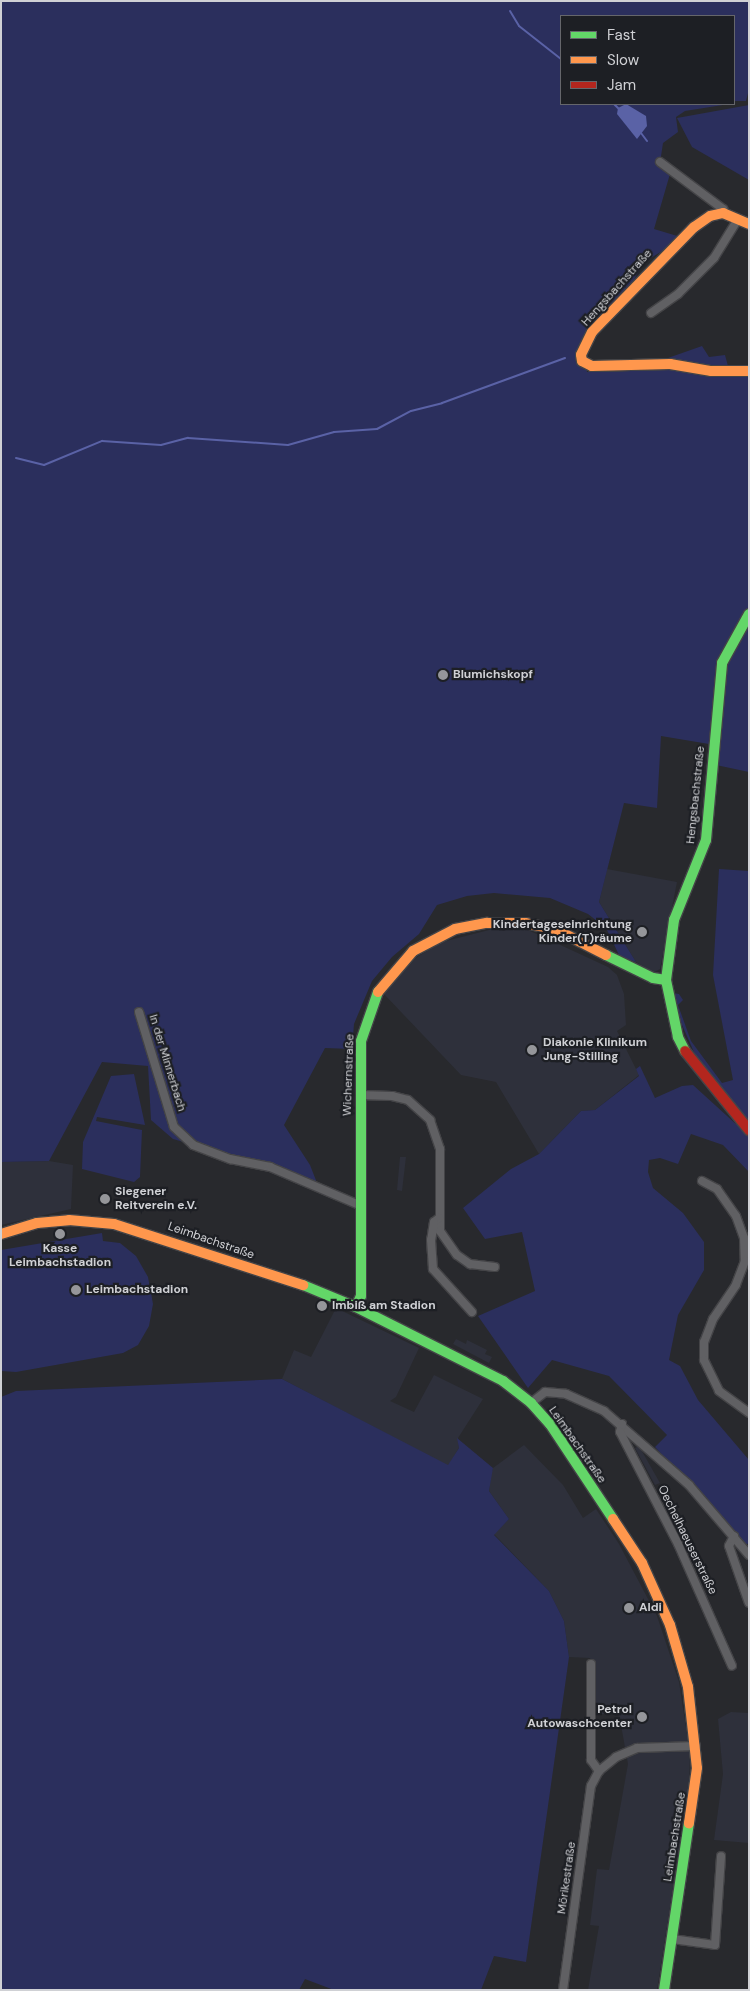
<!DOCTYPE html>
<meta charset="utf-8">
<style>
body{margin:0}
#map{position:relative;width:750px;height:1991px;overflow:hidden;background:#28292d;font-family:"DM Sans",sans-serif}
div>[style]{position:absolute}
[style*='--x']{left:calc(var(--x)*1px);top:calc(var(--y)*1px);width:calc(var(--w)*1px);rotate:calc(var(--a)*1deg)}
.built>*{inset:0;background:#2e303b}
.green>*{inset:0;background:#2b2f5d}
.water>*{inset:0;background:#5a62a6}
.stream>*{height:2px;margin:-1px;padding:0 1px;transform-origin:1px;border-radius:1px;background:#5a62a6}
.roads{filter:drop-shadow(1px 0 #444447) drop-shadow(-1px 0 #444447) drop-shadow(0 1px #444447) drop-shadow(0 -1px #444447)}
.street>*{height:8px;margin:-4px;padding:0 4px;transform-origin:4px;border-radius:4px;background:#606063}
.fast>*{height:10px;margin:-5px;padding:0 5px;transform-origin:5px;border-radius:5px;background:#63d668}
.slow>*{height:10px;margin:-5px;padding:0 5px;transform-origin:5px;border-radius:5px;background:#ff974d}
.jam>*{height:10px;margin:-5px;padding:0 5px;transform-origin:5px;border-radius:5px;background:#b3261e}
.dots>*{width:14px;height:14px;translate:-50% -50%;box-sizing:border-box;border:2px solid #1d1f24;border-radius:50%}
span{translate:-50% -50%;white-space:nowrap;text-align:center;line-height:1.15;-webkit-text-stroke:4.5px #1d1f24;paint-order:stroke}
.street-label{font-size:12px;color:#d0d1d5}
.poi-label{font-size:12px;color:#d0d1d5;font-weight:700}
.left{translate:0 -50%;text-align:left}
.right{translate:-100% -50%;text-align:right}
.frame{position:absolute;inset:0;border:2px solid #d0d1d5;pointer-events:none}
.legend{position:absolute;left:560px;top:15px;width:175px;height:90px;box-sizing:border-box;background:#1d1f24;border:1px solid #65666b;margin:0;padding:6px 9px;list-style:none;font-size:15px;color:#d0d1d5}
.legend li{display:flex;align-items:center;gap:10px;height:25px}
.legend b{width:25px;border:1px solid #65666b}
</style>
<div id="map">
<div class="built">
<div style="clip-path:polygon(607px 869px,677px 882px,660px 969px,653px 973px,636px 962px,599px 902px)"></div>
<div style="clip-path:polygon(493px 929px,528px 930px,608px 967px,617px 975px,624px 994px,626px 1025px,617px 1031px,639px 1075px,595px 1110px,581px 1111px,539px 1154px,496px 1082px,461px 1075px,383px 993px,417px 957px,442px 942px)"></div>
<div style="clip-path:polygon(400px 1157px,406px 1157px,402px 1191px,397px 1190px)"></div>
<div style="clip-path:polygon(49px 1161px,73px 1165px,71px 1209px,1px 1225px,1px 1162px)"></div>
<div style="clip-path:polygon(336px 1308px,419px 1348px,396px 1397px,390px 1401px,414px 1412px,434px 1375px,483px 1399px,458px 1438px,459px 1448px,448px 1466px,282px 1379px,294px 1350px,311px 1357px)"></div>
<div style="clip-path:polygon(456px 1339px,466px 1344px,467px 1340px,487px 1350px,485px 1354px,492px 1357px,489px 1363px,453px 1344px)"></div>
<div style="clip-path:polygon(524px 1445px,563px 1485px,583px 1518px,596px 1509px,619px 1544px,657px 1616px,679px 1682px,690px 1754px,689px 1786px,657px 1990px,588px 1990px,599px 1926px,590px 1925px,597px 1869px,609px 1870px,628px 1764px,619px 1714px,596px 1714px,595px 1671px,590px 1658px,569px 1657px,564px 1621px,549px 1591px,494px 1534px,509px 1519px,489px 1491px,491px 1475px,493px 1468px)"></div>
<div style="clip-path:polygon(639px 1446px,660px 1483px,655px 1485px,635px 1448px)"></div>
<div style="clip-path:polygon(731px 1712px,749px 1713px,749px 1843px,714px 1840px,723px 1774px,718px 1719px)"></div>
</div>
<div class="green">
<div style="clip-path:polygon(1px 1px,749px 1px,749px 89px,746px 101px,734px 101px,734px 16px,561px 16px,561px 104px,729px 104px,685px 111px,676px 117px,678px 132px,663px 143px,660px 163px,670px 174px,654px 229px,684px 238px,644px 262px,617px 310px,595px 334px,585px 356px,587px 372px,631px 371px,702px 346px,709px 357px,725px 355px,731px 377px,749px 376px,749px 772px,716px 765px,715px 745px,661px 736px,657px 808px,624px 803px,599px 902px,636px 962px,620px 957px,606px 928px,588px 914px,550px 898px,494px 893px,467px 896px,437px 905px,419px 934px,392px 957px,372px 981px,354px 1024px,352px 1049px,325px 1048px,284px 1125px,310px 1165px,319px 1188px,250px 1161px,173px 1139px,151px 1120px,148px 1066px,102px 1062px,49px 1161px,1px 1162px)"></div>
<div style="clip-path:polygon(749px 105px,749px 180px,692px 147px,677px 118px)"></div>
<div style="clip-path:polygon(719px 869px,749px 871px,749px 1121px,697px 1059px,679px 1018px,673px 993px,679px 994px,683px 1000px,678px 1005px,691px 1041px,722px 1083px,733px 1080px,713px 975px)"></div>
<div style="clip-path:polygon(640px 1066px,655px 1098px,682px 1086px,693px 1085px,749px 1136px,749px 1172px,723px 1145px,691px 1134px,678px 1164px,660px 1158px,649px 1160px,648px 1172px,653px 1188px,683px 1213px,704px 1242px,704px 1270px,678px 1315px,669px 1360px,680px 1366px,698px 1400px,749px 1460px,749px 1543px,745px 1545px,655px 1447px,667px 1435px,609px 1376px,552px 1360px,528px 1388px,478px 1316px,535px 1291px,522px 1232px,485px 1239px,463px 1208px,511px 1169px,539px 1154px,581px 1111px,595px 1110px,639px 1076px,636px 1069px)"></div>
<div style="clip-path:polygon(134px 1074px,145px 1125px,97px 1117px,96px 1121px,142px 1130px,140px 1177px,134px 1182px,82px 1169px,83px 1142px,111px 1076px)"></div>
<div style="clip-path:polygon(102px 1233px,103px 1241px,120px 1243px,136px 1256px,148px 1277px,153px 1304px,149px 1326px,138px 1345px,123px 1353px,16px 1372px,1px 1371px,1px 1250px)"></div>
<div style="clip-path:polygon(282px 1379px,448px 1465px,459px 1448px,457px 1438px,493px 1468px,489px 1491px,509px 1519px,494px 1535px,549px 1591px,564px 1621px,569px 1657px,526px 1962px,494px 1956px,481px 1990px,334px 1990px,305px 1979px,299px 1990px,1px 1990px,1px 1397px,16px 1391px)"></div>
</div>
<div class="water">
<div style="clip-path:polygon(626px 104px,646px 116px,647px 126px,637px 139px,617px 114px,618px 108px)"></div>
</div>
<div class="stream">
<div style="--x:510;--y:11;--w:17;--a:59"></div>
<div style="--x:519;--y:26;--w:53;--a:38.2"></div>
<div style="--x:614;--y:104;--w:7;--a:45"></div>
<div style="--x:641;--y:133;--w:10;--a:53"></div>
<div style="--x:16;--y:458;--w:29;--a:14"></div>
<div style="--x:44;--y:465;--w:63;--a:-22.5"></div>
<div style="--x:102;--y:441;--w:59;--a:3.9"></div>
<div style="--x:161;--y:445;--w:28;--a:-15"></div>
<div style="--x:188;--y:438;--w:100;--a:4"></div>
<div style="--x:288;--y:445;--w:48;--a:-15.8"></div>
<div style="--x:334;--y:432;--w:43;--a:-4"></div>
<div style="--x:377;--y:429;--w:38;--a:-28"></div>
<div style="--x:411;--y:411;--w:32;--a:-14"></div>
<div style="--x:442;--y:403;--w:131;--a:-20.1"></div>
</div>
<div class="roads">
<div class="street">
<div style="--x:660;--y:162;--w:79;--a:36.7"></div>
<div style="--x:723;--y:209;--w:4;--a:90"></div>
<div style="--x:651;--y:313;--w:33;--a:-35"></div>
<div style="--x:678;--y:294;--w:51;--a:-45"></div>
<div style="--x:714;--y:258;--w:46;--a:-58.4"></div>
<div style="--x:139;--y:1012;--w:120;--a:73.1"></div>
<div style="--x:174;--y:1127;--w:26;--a:43"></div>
<div style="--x:193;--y:1145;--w:40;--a:21"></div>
<div style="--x:230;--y:1159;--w:41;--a:11.3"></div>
<div style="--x:270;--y:1167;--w:97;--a:23.1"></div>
<div style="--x:360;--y:1095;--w:32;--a:2"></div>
<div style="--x:392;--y:1096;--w:16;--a:14"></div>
<div style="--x:408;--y:1100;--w:30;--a:42"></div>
<div style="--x:430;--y:1120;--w:31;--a:71"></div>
<div style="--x:440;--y:1149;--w:82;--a:90"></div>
<div style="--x:440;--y:1231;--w:29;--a:55"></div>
<div style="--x:457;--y:1255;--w:16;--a:35"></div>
<div style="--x:470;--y:1264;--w:25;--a:7"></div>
<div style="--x:702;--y:1181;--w:17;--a:28"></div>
<div style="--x:717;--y:1189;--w:33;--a:55"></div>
<div style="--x:736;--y:1216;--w:23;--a:70"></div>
<div style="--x:744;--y:1238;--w:23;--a:88"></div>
<div style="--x:745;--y:1261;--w:26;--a:111"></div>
<div style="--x:736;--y:1285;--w:41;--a:124.1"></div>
<div style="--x:713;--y:1319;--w:25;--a:111"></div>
<div style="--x:704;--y:1342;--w:18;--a:90"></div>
<div style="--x:704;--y:1360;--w:34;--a:64"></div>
<div style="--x:719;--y:1391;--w:37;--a:36"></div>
<div style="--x:439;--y:1218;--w:6;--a:141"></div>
<div style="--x:434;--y:1222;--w:18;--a:99"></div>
<div style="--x:431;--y:1240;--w:29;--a:86"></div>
<div style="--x:433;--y:1269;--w:58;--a:47.8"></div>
<div style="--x:531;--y:1403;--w:18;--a:-38"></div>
<div style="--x:545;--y:1392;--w:21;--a:5"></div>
<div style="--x:566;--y:1394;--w:42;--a:24.1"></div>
<div style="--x:604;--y:1411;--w:113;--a:41"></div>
<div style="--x:689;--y:1485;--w:92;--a:49.4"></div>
<div style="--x:622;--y:1424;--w:8;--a:104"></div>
<div style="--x:620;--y:1432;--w:126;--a:62.6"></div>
<div style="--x:678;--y:1544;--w:133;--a:66.1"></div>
<div style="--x:734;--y:1536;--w:11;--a:117"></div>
<div style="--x:729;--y:1546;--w:60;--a:70.7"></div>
<div style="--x:591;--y:1664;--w:96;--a:90"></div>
<div style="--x:591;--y:1760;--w:14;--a:54"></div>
<div style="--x:672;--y:1939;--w:43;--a:7.9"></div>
<div style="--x:715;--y:1945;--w:89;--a:-86.1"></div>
<div style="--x:563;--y:1990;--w:206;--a:-82.2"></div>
<div style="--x:591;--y:1786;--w:17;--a:-62"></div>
<div style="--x:599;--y:1771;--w:22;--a:-39"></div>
<div style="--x:616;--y:1757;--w:23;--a:-23"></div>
<div style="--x:637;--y:1748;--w:59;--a:-1.9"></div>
</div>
<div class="fast">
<div style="--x:606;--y:955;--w:52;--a:26.1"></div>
<div style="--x:653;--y:978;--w:13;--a:9"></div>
<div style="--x:685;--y:1051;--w:16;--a:-117"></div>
<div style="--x:678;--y:1037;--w:58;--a:-101.9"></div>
<div style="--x:666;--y:980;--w:61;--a:-82.4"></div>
<div style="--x:674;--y:920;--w:86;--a:-68.2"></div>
<div style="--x:706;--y:840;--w:178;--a:-84.8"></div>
<div style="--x:722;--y:663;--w:56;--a:-61.1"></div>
<div style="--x:303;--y:1285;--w:57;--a:22.5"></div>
<div style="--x:356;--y:1307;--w:165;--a:26.7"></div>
<div style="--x:503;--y:1381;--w:36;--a:38"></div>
<div style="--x:531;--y:1403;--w:28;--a:48"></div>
<div style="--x:550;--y:1424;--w:114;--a:56.4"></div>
<div style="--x:356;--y:1307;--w:12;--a:-66"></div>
<div style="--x:361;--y:1296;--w:255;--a:-90"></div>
<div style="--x:361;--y:1041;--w:52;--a:-70.9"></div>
<div style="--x:664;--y:1990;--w:169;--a:-81.5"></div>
</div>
<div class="slow">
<div style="--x:749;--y:224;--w:28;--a:-157"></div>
<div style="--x:723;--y:213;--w:13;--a:167"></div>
<div style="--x:710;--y:216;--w:19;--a:145"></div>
<div style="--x:694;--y:227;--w:146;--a:134.2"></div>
<div style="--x:592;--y:332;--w:25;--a:116"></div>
<div style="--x:581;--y:355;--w:6;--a:81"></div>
<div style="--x:582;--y:361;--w:11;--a:27"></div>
<div style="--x:592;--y:366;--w:78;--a:-1.5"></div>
<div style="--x:670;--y:364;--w:42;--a:9.7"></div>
<div style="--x:711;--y:371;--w:38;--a:0"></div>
<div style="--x:378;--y:992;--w:54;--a:-49.5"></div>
<div style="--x:413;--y:951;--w:47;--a:-27.6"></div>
<div style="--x:455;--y:929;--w:33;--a:-11"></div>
<div style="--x:487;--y:923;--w:38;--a:0"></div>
<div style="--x:525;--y:923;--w:33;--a:12"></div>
<div style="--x:557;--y:930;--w:55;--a:27"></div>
<div style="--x:1;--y:1234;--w:38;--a:-17"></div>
<div style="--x:37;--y:1223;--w:32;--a:-5"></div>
<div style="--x:69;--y:1220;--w:45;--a:5.1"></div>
<div style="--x:114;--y:1224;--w:199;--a:17.9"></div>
<div style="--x:613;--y:1519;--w:53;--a:56.6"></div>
<div style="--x:642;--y:1563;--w:68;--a:65.7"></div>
<div style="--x:670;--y:1625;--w:65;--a:73.8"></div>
<div style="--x:688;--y:1687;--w:81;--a:83.7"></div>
<div style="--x:697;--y:1768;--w:56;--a:98.3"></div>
</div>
<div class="jam">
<div style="--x:685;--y:1051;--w:102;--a:51"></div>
</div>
</div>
<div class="dots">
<div style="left:443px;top:675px;background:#95969a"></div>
<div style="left:642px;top:932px;background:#95969a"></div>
<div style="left:532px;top:1050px;background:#95969a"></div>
<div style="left:105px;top:1199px;background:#95969a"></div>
<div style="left:60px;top:1234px;background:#95969a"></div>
<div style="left:76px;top:1290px;background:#95969a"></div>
<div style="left:322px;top:1306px;background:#95969a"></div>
<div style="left:629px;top:1608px;background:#95969a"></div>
<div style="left:642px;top:1717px;background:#95969a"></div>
</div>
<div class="street-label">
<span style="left:617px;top:288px;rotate:-48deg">Hengsbachstraße</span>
<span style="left:696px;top:795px;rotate:-84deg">Hengsbachstraße</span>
<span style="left:167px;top:1063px;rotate:73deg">In der Minnerbach</span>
<span style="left:349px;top:1075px;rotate:-88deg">Wichernstraße</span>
<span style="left:211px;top:1241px;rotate:19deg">Leimbachstraße</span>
<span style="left:577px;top:1445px;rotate:55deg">Leimbachstraße</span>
<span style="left:687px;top:1540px;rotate:64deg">Oechelhaeuserstraße</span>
<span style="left:675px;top:1837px;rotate:-81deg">Leimbachstraße</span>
<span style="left:567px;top:1878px;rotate:-82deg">Mörikestraße</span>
</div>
<div class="poi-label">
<span class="left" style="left:453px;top:675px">Blumichskopf</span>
<span class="right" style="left:632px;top:932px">Kindertageseinrichtung<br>Kinder(T)räume</span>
<span class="left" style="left:543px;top:1050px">Diakonie Klinikum<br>Jung-Stilling</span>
<span class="left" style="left:115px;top:1199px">Siegener<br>Reitverein e.V.</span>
<span style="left:60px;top:1256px">Kasse<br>Leimbachstadion</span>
<span class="left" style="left:86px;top:1290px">Leimbachstadion</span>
<span class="left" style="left:332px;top:1306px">Imbiß am Stadion</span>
<span class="left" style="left:639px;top:1608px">Aldi</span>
<span class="right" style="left:632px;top:1717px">Petrol<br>Autowaschcenter</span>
</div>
<div class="frame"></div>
<ul class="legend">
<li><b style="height:6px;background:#63d668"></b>Fast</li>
<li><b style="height:6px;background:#ff974d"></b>Slow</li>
<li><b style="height:6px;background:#b3261e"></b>Jam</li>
</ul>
</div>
